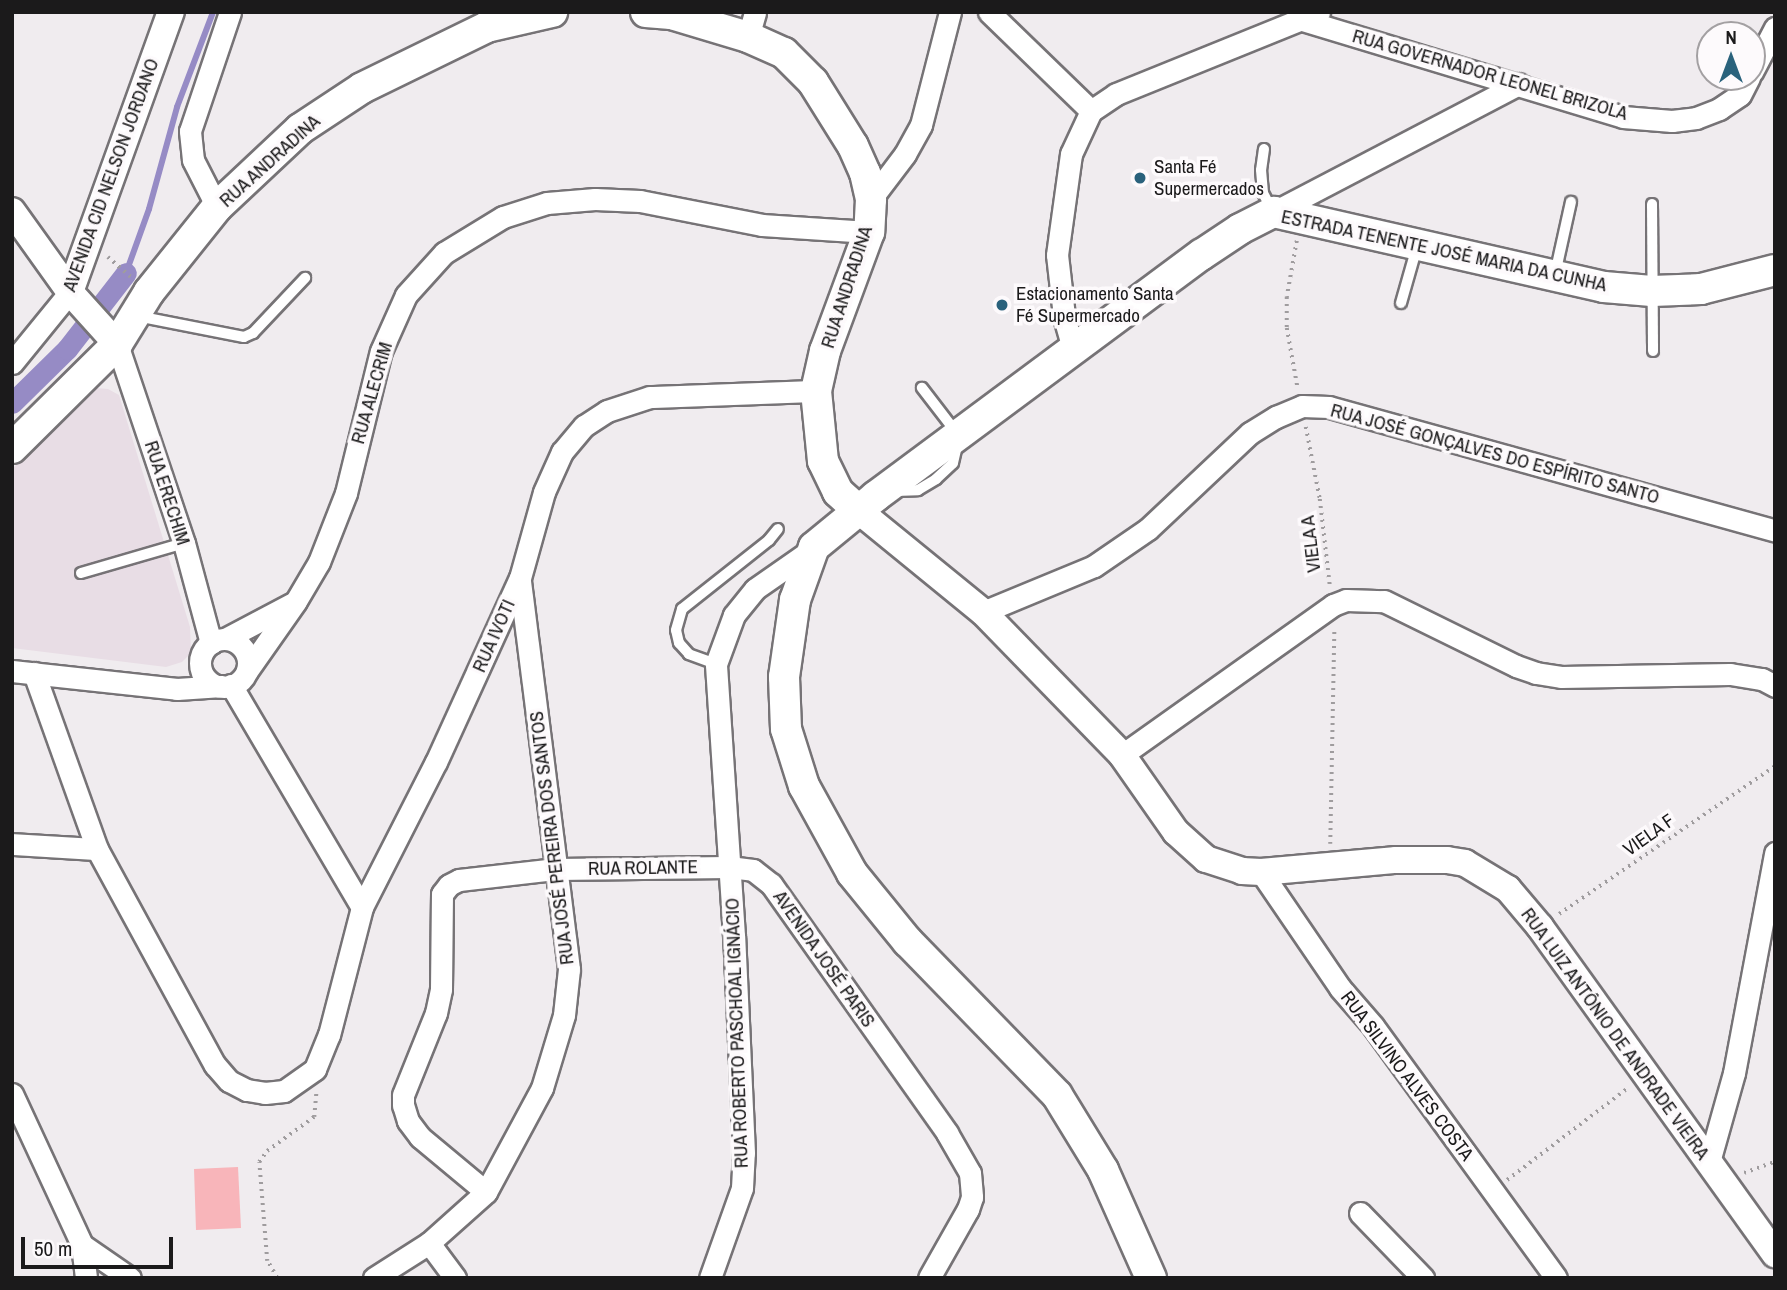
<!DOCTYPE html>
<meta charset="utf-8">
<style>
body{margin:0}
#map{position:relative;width:1787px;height:1290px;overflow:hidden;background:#f0ecef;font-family:"Archivo Narrow",sans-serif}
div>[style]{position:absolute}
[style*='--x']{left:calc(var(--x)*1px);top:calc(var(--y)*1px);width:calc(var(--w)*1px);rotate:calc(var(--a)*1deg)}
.built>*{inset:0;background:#e8dde5}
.green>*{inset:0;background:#f8b5ba}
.stream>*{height:6px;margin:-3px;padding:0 3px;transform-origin:3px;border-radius:3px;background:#968bc5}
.canal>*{height:21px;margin:-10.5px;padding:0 10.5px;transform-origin:10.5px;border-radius:10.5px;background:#968bc5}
.path>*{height:3.5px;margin-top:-1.75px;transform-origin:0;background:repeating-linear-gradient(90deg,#9f9c9e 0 2px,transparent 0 7px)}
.roads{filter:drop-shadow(2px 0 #767376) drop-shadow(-2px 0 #767376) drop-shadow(0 2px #767376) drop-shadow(0 -2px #767376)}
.service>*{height:10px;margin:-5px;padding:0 5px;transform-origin:5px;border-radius:5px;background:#fff}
.minor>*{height:21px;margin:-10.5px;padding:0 10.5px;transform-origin:10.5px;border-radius:10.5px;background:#fff}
.minor>.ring{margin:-10.5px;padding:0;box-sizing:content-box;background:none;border:21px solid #fff;border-radius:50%}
.tertiary>*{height:26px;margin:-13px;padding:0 13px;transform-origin:13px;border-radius:13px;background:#fff}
.secondary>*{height:30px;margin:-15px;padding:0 15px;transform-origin:15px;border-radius:15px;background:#fff}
.dots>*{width:19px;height:19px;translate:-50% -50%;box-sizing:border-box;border:4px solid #fdfafc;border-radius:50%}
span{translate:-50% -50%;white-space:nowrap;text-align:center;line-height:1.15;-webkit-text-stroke:7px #fdfafc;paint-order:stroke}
.street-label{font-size:19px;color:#1b1a1b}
.poi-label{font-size:19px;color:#1b1a1b}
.left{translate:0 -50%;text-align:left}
.frame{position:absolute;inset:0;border:14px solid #1b1a1b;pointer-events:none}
.north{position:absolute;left:1696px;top:21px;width:70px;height:70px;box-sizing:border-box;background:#fdfafc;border:2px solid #a3a0a2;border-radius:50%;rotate:0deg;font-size:19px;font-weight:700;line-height:28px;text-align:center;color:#1b1a1b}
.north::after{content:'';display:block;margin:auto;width:24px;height:32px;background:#2a627c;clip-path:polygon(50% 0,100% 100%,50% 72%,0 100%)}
.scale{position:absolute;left:21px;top:1237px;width:152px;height:32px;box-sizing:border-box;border:4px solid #1b1a1b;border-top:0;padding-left:9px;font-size:21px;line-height:24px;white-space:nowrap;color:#1b1a1b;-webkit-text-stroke:5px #fdfafc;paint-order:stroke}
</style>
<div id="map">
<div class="built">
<div style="clip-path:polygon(96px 388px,108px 389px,119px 395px,190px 627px,191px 653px,182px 662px,166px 667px,12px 648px,12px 469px)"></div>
</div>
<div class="green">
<div style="clip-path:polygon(238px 1167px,241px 1228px,196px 1230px,194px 1169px)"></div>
</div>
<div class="stream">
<div style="--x:126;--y:273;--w:68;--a:-70.2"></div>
<div style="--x:149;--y:209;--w:106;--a:-74.6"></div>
<div style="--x:177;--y:107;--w:102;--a:-69.2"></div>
</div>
<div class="canal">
<div style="--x:12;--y:403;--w:77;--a:-44.5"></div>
<div style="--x:67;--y:349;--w:96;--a:-52.2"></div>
</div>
<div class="path">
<div style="--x:1297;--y:241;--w:57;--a:100.1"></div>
<div style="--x:1287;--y:297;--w:31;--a:90"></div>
<div style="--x:1287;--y:328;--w:62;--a:79.8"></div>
<div style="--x:108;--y:257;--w:30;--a:41"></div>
<div style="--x:1306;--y:427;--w:73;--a:79"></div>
<div style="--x:1320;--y:499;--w:87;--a:83.4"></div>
<div style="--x:1330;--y:844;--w:216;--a:-88.9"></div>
<div style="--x:1559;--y:914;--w:262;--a:-34.4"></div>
<div style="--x:1744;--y:1173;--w:33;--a:-20"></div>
<div style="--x:1507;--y:1180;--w:153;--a:-37.3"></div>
<div style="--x:277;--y:1278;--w:20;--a:-120"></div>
<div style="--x:267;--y:1261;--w:99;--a:-94.6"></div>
<div style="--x:259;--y:1162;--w:14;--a:-54"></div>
<div style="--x:267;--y:1151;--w:58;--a:-35.9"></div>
<div style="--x:314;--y:1117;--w:24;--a:-85"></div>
</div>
<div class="roads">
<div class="service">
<div style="--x:1264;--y:149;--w:21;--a:98"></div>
<div style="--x:1261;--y:170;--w:23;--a:85"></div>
<div style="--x:1263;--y:193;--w:19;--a:62"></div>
<div style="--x:1652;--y:204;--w:147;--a:89.6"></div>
<div style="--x:1555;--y:274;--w:74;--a:-77.5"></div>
<div style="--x:1401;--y:303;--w:58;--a:-74.1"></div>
<div style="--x:137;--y:316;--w:109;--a:11.1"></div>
<div style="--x:244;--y:337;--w:10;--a:-24"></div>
<div style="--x:253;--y:333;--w:76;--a:-46.6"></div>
<div style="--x:895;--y:491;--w:23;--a:-2"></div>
<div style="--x:918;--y:490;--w:21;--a:-31"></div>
<div style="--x:936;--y:479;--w:23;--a:-43"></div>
<div style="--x:953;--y:463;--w:28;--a:-77"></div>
<div style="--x:959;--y:436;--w:61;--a:-127.6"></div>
<div style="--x:81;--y:573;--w:107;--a:-16.2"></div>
<div style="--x:716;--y:664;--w:29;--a:-160"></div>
<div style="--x:689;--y:654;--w:15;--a:-132"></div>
<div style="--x:679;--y:643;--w:13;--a:-103"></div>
<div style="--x:676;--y:630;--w:22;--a:-74"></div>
<div style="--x:682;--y:609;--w:111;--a:-38.4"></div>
<div style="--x:769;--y:540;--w:14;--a:-51"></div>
</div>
<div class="minor">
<div style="--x:989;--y:12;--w:142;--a:44.1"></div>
<div style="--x:1299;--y:19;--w:338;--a:16.8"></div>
<div style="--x:1623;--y:117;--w:49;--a:4.7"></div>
<div style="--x:1672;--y:121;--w:24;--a:-7"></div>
<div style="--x:1696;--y:118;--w:25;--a:-21"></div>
<div style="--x:1719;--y:109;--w:25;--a:-34"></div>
<div style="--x:1740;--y:95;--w:20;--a:-63"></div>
<div style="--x:748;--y:37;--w:26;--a:-74"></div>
<div style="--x:1752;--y:72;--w:50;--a:-62.4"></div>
<div style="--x:871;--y:199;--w:56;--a:-52.9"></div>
<div style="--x:905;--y:154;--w:33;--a:-61"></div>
<div style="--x:921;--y:125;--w:117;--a:-75.6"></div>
<div style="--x:217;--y:207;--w:53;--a:-117.1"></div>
<div style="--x:193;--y:160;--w:29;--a:-96"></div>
<div style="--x:190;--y:131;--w:126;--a:-71.4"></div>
<div style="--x:1274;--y:212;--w:276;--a:-27.6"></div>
<div style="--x:117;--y:344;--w:210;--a:71.4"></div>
<div style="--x:184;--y:543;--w:104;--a:74.9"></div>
<div style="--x:1074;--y:352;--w:37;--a:-106"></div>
<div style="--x:1064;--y:316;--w:61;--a:-96.5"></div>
<div style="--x:1057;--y:255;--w:102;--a:-82.1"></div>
<div style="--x:1071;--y:154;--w:47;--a:-65.1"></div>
<div style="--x:1091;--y:111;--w:30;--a:-34"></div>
<div style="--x:1116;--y:94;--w:219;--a:-22"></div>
<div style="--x:12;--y:363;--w:92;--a:-50.8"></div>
<div style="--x:983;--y:612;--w:120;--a:-22.5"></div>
<div style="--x:1094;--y:566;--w:65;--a:-34.4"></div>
<div style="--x:1148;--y:529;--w:140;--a:-43.3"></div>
<div style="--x:1250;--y:433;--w:31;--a:-32"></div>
<div style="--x:1276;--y:417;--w:28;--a:-23"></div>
<div style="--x:1302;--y:406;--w:27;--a:2"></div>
<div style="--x:1329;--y:407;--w:463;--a:15.5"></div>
<div style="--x:225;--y:639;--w:75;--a:-27.9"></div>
<div class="ring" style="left:200px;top:639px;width:27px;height:27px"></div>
<div style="--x:12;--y:671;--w:166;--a:6.2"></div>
<div style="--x:177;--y:689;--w:45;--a:-3.8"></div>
<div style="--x:247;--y:671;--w:85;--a:-55"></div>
<div style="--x:296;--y:601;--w:45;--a:-59.5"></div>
<div style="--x:319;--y:562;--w:74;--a:-68.6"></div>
<div style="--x:346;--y:493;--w:146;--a:-76.2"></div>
<div style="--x:381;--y:351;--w:61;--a:-65.9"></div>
<div style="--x:406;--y:295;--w:57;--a:-47.9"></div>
<div style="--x:444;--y:253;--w:69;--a:-31.4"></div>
<div style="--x:503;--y:217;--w:46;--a:-17.7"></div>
<div style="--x:547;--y:203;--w:48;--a:-4.8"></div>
<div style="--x:595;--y:199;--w:45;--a:2.5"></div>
<div style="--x:640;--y:201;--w:124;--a:11.1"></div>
<div style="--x:762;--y:225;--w:107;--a:3.7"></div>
<div style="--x:34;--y:673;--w:187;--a:70.3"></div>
<div style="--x:97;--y:849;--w:246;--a:61.4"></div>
<div style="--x:215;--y:1065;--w:21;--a:49"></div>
<div style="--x:229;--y:1081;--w:20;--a:27"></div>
<div style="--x:247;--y:1090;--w:18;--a:9"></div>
<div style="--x:265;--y:1093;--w:19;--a:-6"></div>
<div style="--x:284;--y:1091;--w:38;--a:-35"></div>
<div style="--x:315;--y:1069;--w:37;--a:-68"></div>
<div style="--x:329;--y:1035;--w:132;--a:-75.5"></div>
<div style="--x:362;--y:907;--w:163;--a:-63"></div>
<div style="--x:436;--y:762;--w:202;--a:-65.5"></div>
<div style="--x:520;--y:578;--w:89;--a:-74.4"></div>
<div style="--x:544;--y:492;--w:44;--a:-65.8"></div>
<div style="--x:562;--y:452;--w:34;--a:-50"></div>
<div style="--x:584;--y:426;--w:27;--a:-33"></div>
<div style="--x:607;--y:411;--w:45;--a:-18"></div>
<div style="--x:650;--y:397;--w:166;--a:-2.1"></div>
<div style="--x:231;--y:685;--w:258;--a:59.5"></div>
<div style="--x:1122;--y:755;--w:259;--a:-35.4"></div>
<div style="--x:1333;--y:605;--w:14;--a:-21"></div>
<div style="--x:1346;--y:600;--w:38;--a:2"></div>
<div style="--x:1384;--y:601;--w:147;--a:26.2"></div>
<div style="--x:1516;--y:666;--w:21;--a:19"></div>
<div style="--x:1536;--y:673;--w:25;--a:9"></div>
<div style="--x:1561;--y:677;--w:169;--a:-1"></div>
<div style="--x:1730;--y:674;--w:32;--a:9"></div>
<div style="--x:1762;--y:679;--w:15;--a:28"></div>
<div style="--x:12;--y:844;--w:85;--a:3.4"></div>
<div style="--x:1261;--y:872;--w:140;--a:55.7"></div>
<div style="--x:1340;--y:988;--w:50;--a:49"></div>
<div style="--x:1373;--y:1026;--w:311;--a:54"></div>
<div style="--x:12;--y:1094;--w:166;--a:65.1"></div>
<div style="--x:82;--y:1245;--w:33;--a:83"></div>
<div style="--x:1709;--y:1162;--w:92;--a:-74.3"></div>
<div style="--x:1734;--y:1073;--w:224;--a:-79.4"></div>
<div style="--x:486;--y:1192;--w:86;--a:-140.2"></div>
<div style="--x:420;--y:1137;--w:20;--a:-127"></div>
<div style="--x:408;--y:1121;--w:17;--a:-107"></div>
<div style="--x:403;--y:1105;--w:10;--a:-90"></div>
<div style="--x:403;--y:1095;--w:88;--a:-68.1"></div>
<div style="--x:436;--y:1013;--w:25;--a:-78"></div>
<div style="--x:441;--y:989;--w:95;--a:-89.4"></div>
<div style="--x:442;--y:894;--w:11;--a:-52"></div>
<div style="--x:449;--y:885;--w:11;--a:-27"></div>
<div style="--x:459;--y:880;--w:98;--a:-6.5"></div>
<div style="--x:556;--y:869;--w:173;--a:-0.7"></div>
<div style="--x:729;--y:867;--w:24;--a:7"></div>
<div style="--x:753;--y:870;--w:23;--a:38"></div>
<div style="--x:771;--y:884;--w:305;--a:54.7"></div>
<div style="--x:947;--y:1133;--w:46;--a:60.1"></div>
<div style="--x:970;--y:1173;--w:24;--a:85"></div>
<div style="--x:972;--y:1197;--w:13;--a:108"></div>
<div style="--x:968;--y:1209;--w:79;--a:119.5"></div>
<div style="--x:1360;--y:1213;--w:91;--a:45.9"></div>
<div style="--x:429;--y:1243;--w:44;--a:53.4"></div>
<div style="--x:82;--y:1245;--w:58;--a:34.5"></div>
<div style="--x:374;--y:1278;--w:65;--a:-32.5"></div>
<div style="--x:429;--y:1243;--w:76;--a:-41.8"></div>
<div style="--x:486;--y:1192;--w:118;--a:-61.7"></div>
<div style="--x:542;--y:1088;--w:76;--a:-73.2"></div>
<div style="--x:564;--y:1015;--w:46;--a:-83.8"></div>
<div style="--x:569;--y:969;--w:392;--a:-97.2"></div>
<div style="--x:710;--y:1278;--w:96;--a:-70.4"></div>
<div style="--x:742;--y:1188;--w:35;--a:-87"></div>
<div style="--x:744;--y:1153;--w:217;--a:-92.6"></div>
<div style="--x:734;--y:936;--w:273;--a:-93.8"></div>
<div style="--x:716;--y:664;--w:52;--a:-69.8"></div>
<div style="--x:734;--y:615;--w:33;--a:-51"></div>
<div style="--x:755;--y:589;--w:72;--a:-34.8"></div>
</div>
<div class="tertiary">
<div style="--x:12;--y:211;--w:100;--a:54.4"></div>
<div style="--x:70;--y:292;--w:70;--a:47.9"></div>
<div style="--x:70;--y:292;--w:298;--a:-70.2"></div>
<div style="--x:859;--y:511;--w:160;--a:39.2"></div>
<div style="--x:983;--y:612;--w:199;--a:45.8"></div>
<div style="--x:1122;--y:755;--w:94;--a:55"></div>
<div style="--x:1176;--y:832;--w:40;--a:42"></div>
<div style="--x:1206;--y:859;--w:38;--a:18"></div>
<div style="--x:1242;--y:871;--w:19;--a:3"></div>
<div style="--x:1261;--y:872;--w:136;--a:-5.1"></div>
<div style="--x:1396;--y:860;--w:51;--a:0"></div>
<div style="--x:1447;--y:860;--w:18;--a:9"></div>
<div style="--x:1465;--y:863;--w:50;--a:31.2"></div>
<div style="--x:1508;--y:889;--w:50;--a:49.9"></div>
<div style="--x:1540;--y:927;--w:403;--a:54.3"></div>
</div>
<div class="secondary">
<div style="--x:646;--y:12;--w:25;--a:5"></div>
<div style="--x:671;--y:14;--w:80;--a:16.6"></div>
<div style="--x:748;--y:37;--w:39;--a:24"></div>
<div style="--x:784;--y:53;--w:41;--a:45"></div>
<div style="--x:813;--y:82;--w:75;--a:58"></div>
<div style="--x:853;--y:146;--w:30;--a:66"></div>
<div style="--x:865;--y:173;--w:27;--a:77"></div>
<div style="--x:871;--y:199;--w:33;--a:93"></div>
<div style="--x:869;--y:232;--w:127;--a:110.3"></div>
<div style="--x:825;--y:351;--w:41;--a:102.7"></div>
<div style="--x:816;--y:391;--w:70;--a:84.3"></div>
<div style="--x:823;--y:461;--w:34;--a:64"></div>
<div style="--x:838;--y:492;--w:28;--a:42"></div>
<div style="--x:12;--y:448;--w:148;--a:-44.7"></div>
<div style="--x:117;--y:344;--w:61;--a:-58.4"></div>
<div style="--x:149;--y:292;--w:109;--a:-51.3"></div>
<div style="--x:217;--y:207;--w:114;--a:-43.2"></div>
<div style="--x:300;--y:129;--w:74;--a:-33.5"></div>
<div style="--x:362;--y:88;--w:139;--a:-26"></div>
<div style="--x:487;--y:27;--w:67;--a:-13"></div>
<div style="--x:1151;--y:1278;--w:118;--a:-114"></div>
<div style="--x:1103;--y:1170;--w:88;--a:-121.5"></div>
<div style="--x:1057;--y:1095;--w:214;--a:-134.2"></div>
<div style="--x:908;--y:942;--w:89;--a:-129.1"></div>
<div style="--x:852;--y:873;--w:99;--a:-118.9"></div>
<div style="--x:804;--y:786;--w:60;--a:-107.5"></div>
<div style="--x:786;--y:729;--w:52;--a:-92.2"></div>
<div style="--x:784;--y:677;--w:78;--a:-81.9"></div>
<div style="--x:795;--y:600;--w:56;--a:-70.3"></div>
<div style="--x:814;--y:547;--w:80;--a:-39.4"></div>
<div style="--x:876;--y:496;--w:405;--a:-36.6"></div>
<div style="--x:1201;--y:255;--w:47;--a:-33.7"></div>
<div style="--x:1240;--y:229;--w:38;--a:-27"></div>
<div style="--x:1274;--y:212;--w:338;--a:12.8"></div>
<div style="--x:1604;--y:287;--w:48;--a:4.8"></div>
<div style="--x:1652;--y:291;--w:49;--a:-2.3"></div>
<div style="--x:1701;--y:289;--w:76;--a:-14.4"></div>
</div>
</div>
<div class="dots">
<div style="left:1140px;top:178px;background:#2a627c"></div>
<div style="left:1002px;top:305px;background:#2a627c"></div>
</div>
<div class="street-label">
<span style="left:1490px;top:75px;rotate:16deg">RUA GOVERNADOR LEONEL BRIZOLA</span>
<span style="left:270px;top:161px;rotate:-42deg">RUA ANDRADINA</span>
<span style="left:111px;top:175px;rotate:-70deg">AVENIDA CID NELSON JORDANO</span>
<span style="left:1444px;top:251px;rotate:12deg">ESTRADA TENENTE JOSÉ MARIA DA CUNHA</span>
<span style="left:847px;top:287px;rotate:-72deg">RUA ANDRADINA</span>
<span style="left:372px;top:393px;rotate:-74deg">RUA ALECRIM</span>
<span style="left:1495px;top:454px;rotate:15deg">RUA JOSÉ GONÇALVES DO ESPÍRITO SANTO</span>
<span style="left:167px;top:493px;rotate:72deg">RUA ERECHIM</span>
<span style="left:1311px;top:544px;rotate:-97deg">VIELA A</span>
<span style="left:494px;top:636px;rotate:-66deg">RUA IVOTI</span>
<span style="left:1649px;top:835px;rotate:-35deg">VIELA F</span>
<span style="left:552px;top:838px;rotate:-97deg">RUA JOSÉ PEREIRA DOS SANTOS</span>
<span style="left:643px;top:868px;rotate:-1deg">RUA ROLANTE</span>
<span style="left:824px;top:959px;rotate:55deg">AVENIDA JOSÉ PARIS</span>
<span style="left:737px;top:1033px;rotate:-92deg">RUA ROBERTO PASCHOAL IGNÁCIO</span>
<span style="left:1615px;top:1034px;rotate:54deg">RUA LUIZ ANTÔNIO DE ANDRADE VIEIRA</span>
<span style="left:1407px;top:1076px;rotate:53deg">RUA SILVINO ALVES COSTA</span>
</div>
<div class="poi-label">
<span class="left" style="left:1154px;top:178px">Santa Fé<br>Supermercados</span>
<span class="left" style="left:1016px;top:305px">Estacionamento Santa<br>Fé Supermercado</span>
</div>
<div class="frame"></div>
<div class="north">N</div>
<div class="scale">50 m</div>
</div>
